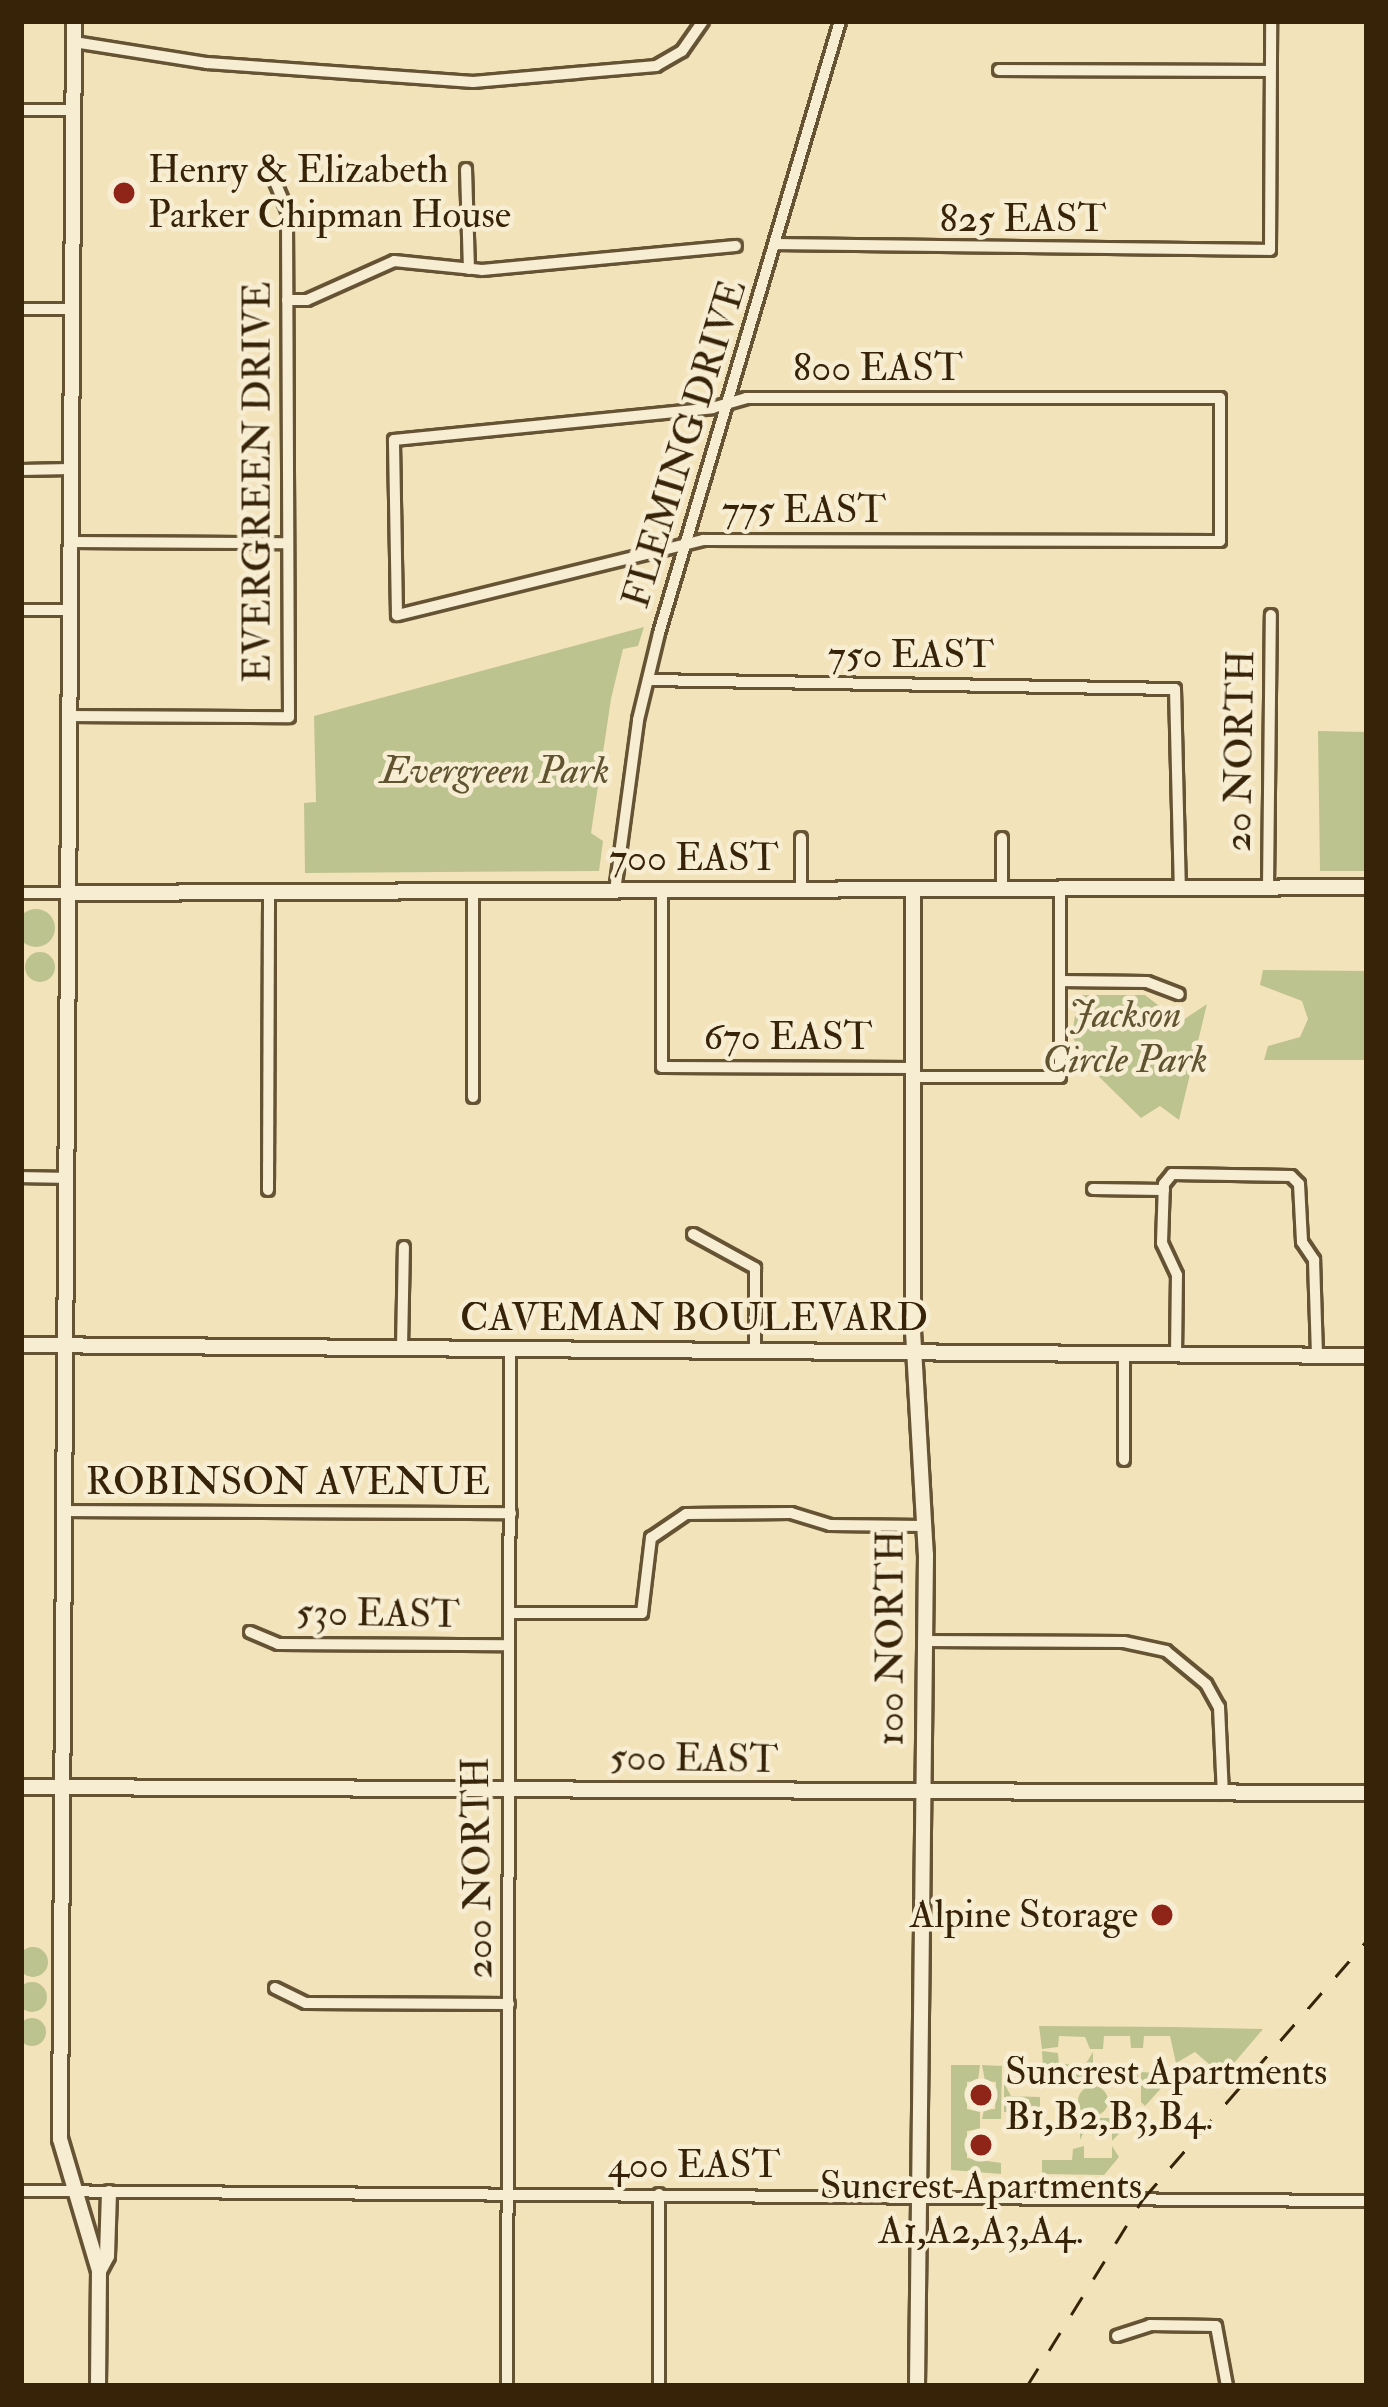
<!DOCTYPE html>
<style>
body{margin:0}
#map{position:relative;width:1388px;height:2407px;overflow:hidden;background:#f3e3bb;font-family:"IM FELL Double Pica",serif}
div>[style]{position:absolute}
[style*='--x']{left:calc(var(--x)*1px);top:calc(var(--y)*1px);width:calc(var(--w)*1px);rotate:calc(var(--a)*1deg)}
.green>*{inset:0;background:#bdc38f}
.round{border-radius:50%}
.roads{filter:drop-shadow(3px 0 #665334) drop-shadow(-3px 0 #665334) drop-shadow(0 3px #665334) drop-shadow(0 -3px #665334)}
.minor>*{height:10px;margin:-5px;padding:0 5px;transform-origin:5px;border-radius:5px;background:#f7edd3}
.tertiary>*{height:14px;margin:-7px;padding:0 7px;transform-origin:7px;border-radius:7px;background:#f7edd3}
.rail>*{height:3px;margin-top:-1.5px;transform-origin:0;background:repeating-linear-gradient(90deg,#372307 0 21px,transparent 0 42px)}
.dots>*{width:33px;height:33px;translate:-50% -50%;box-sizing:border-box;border:6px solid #f7edd3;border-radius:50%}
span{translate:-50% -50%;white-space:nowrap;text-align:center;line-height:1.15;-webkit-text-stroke:9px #f7edd3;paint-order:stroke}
.poi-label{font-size:39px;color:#372307}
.left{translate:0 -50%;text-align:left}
.right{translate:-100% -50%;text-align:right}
.street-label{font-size:39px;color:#372307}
.park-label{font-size:39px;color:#5f5330;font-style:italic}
.frame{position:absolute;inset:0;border:24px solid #372307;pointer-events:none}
</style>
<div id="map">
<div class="green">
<div style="clip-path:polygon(644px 627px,638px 646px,623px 649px,611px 699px,591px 833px,603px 841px,599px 871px,305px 873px,304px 803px,316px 802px,314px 716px)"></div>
<div style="clip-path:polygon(1318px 731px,1367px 732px,1367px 871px,1320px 871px)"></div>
<div class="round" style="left:17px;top:909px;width:38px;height:38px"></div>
<div class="round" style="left:25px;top:952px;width:30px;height:30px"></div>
<div style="clip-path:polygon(1263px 970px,1367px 971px,1367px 1060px,1264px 1060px,1268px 1046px,1300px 1037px,1308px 1019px,1302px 1001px,1260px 985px)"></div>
<div style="clip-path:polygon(1078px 995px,1145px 995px,1180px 1022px,1207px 1004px,1179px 1120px,1160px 1106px,1141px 1118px,1088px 1066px,1072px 1036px)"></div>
<div class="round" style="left:18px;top:1947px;width:30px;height:30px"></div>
<div class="round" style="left:17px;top:1982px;width:30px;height:30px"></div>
<div class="round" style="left:18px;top:2018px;width:28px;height:28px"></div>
<div style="clip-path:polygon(1039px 2026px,1173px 2027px,1263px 2029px,1223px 2076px,1195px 2052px,1176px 2063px,1170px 2036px,1144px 2036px,1143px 2048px,1131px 2048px,1130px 2036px,1104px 2036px,1103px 2049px,1090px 2049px,1085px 2037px,1059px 2036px,1058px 2047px,1042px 2049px)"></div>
<div style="clip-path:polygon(1042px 2051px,1058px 2053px,1059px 2064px,1085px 2065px,1093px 2052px,1093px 2069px,1043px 2068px)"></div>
<div style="clip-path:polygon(951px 2065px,980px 2065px,978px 2081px,967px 2082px,967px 2109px,980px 2112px,980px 2129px,967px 2131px,967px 2158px,1001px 2163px,1001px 2174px,951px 2170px)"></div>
<div style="clip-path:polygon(982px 2065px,1002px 2066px,1001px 2119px,982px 2119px,984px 2110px,995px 2109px,996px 2082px,985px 2081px)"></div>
<div style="clip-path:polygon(1043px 2072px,1138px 2072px,1138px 2081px,1043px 2084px)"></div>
<div style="clip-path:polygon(1141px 2072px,1174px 2074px,1145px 2106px,1141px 2102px)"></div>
<div style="clip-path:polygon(1004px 2083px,1011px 2096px,1040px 2097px,1040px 2112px,1004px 2112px)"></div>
<div class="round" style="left:1078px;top:2086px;width:30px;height:30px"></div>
<div style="clip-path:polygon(1080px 2118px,1134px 2118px,1112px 2141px,1112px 2129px,1085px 2129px,1080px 2140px)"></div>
<div style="clip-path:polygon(1084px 2146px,1084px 2158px,1112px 2158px,1112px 2146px,1119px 2157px,1104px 2175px,1042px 2174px,1042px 2160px,1072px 2160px,1073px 2149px)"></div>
</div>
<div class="roads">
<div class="minor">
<div style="--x:74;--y:42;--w:135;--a:9"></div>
<div style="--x:207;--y:63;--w:267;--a:4.1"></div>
<div style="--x:473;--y:82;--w:184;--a:-5"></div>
<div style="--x:656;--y:66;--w:30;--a:-30"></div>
<div style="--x:682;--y:51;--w:37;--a:-55"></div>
<div style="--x:999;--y:70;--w:271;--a:0.2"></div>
<div style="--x:21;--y:110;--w:53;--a:0"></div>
<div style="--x:466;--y:169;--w:100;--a:88.3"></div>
<div style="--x:777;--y:244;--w:493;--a:0.7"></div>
<div style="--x:1270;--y:250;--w:229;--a:-89.7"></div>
<div style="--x:287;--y:300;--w:20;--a:0"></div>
<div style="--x:307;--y:300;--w:95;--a:-24.1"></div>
<div style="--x:394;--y:261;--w:88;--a:5.8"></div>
<div style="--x:482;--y:270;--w:255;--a:-5.4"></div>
<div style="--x:21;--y:309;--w:51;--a:0"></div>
<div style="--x:746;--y:398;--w:474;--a:0"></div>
<div style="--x:1220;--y:398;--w:143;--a:90"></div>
<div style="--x:1220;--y:541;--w:517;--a:-179.89"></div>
<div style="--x:703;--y:540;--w:315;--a:166.2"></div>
<div style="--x:397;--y:615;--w:175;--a:-91"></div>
<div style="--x:394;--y:440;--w:320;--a:-5.7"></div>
<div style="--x:712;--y:408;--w:35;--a:-16"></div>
<div style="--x:21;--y:470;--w:50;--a:-1.1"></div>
<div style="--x:71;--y:542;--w:217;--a:0.3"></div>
<div style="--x:21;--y:610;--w:49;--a:0"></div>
<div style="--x:648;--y:680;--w:527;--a:0.98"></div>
<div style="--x:1175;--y:689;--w:199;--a:88.6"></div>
<div style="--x:70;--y:716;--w:219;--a:0.3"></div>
<div style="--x:289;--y:717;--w:507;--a:-90.23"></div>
<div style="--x:287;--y:210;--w:36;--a:-113"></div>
<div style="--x:1268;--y:888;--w:273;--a:-89.4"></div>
<div style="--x:1002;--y:889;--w:51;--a:-90"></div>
<div style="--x:801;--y:890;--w:52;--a:-90"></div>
<div style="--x:615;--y:891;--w:173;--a:-82.3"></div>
<div style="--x:638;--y:720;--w:89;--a:-76.4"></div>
<div style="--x:659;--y:633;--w:638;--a:-73.52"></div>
<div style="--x:662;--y:891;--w:176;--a:90"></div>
<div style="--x:662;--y:1067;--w:252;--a:0.2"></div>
<div style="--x:473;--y:892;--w:205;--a:90"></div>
<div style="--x:21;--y:893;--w:48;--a:0"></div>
<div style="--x:1060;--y:981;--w:87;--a:0.7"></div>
<div style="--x:1147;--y:982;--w:34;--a:21"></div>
<div style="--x:914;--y:1077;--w:146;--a:0"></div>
<div style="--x:1060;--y:1077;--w:188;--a:-90"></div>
<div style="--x:21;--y:1177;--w:46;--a:1.2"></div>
<div style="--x:1093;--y:1189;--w:71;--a:0.8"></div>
<div style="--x:268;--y:1190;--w:298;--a:-89.8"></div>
<div style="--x:693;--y:1234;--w:71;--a:28.7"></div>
<div style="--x:755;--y:1268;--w:83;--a:90"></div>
<div style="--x:402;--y:1348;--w:101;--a:-88.9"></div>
<div style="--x:1176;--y:1355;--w:80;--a:-89.3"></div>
<div style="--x:1177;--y:1275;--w:35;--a:-115"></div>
<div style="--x:1162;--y:1243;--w:59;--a:-88.1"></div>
<div style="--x:1164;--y:1184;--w:13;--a:-51"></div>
<div style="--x:1172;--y:1174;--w:119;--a:1"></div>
<div style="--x:1291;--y:1176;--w:11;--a:45"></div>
<div style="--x:1299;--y:1184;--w:58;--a:87"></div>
<div style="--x:1302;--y:1242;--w:22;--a:56"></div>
<div style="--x:1314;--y:1260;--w:96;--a:88.2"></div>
<div style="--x:1124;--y:1460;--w:106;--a:-90"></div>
<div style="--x:64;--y:1511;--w:447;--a:0.3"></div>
<div style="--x:510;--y:1613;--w:132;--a:0"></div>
<div style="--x:642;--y:1613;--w:76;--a:-83.2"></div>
<div style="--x:651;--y:1538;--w:42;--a:-34.4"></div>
<div style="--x:686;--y:1514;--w:105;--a:-0.5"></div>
<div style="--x:791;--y:1513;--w:41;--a:17.1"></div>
<div style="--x:830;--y:1525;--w:94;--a:0.6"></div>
<div style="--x:250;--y:1632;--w:30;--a:23"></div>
<div style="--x:278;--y:1644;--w:229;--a:0.3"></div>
<div style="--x:925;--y:1641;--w:199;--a:0.3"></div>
<div style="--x:1124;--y:1642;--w:43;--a:12.1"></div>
<div style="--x:1166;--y:1651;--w:52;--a:39.5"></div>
<div style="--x:1206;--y:1684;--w:26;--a:61"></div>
<div style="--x:1219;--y:1707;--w:87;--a:87.4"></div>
<div style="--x:275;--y:1988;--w:34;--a:26"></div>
<div style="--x:306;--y:2003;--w:203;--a:0.3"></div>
<div style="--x:21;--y:2191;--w:1346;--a:0.43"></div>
<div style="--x:1117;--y:2336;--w:35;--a:-18"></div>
<div style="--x:1150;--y:2325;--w:66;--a:0.9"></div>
<div style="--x:1216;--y:2326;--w:61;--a:79.6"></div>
<div style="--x:507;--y:2386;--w:1037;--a:-89.83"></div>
<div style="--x:659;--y:2386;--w:192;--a:-90"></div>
</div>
<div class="tertiary">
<div style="--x:74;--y:21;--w:2118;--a:90.38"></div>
<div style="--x:60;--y:2139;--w:138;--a:73.5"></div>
<div style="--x:99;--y:2271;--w:115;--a:90.5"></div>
<div style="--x:913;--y:890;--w:441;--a:90"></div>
<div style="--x:913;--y:1331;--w:224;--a:86.7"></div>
<div style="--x:926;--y:1555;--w:831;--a:90.62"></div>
<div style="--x:69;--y:893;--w:1298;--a:-0.26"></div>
<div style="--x:21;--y:1345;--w:1346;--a:0.47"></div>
<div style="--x:21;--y:1787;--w:1346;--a:0.26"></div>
<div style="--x:99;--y:2271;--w:17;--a:-62"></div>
<div style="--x:107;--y:2256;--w:63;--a:-88.2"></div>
</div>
</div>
<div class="rail">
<div style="--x:1027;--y:2386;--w:220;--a:-58.2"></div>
<div style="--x:1143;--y:2199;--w:342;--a:-49.1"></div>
</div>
<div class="dots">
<div style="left:124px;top:193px;background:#8f2418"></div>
<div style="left:1162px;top:1915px;background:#8f2418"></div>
<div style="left:981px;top:2095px;background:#8f2418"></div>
<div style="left:981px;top:2145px;background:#8f2418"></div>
</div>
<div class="poi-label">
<span class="left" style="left:148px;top:193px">Henry &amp; Elizabeth<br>Parker Chipman House</span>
<span class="right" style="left:1138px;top:1915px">Alpine Storage</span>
<span class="left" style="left:1005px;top:2095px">Suncrest Apartments<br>B1,B2,B3,B4.</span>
<span style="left:981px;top:2209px">Suncrest Apartments<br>A1,A2,A3,A4.</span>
</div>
<div class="street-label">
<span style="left:1023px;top:219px">825 EAST</span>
<span style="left:878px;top:368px">800 EAST</span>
<span style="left:685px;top:444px;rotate:-73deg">FLEMING DRIVE</span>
<span style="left:258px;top:482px;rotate:-90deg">EVERGREEN DRIVE</span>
<span style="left:804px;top:510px">775 EAST</span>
<span style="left:911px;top:655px">750 EAST</span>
<span style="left:1240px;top:751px;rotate:-89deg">20 NORTH</span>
<span style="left:694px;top:858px">700 EAST</span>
<span style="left:788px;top:1037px">670 EAST</span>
<span style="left:694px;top:1318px">CAVEMAN BOULEVARD</span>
<span style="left:288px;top:1482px">ROBINSON AVENUE</span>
<span style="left:378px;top:1614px;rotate:1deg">530 EAST</span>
<span style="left:891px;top:1638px;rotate:-90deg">100 NORTH</span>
<span style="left:694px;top:1759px;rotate:1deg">500 EAST</span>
<span style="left:478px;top:1868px;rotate:-91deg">200 NORTH</span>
<span style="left:694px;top:2165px">400 EAST</span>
</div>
<div class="park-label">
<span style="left:495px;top:771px">Evergreen Park</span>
<span style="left:1125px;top:1038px">Jackson<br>Circle Park</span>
</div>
<div class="frame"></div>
</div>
